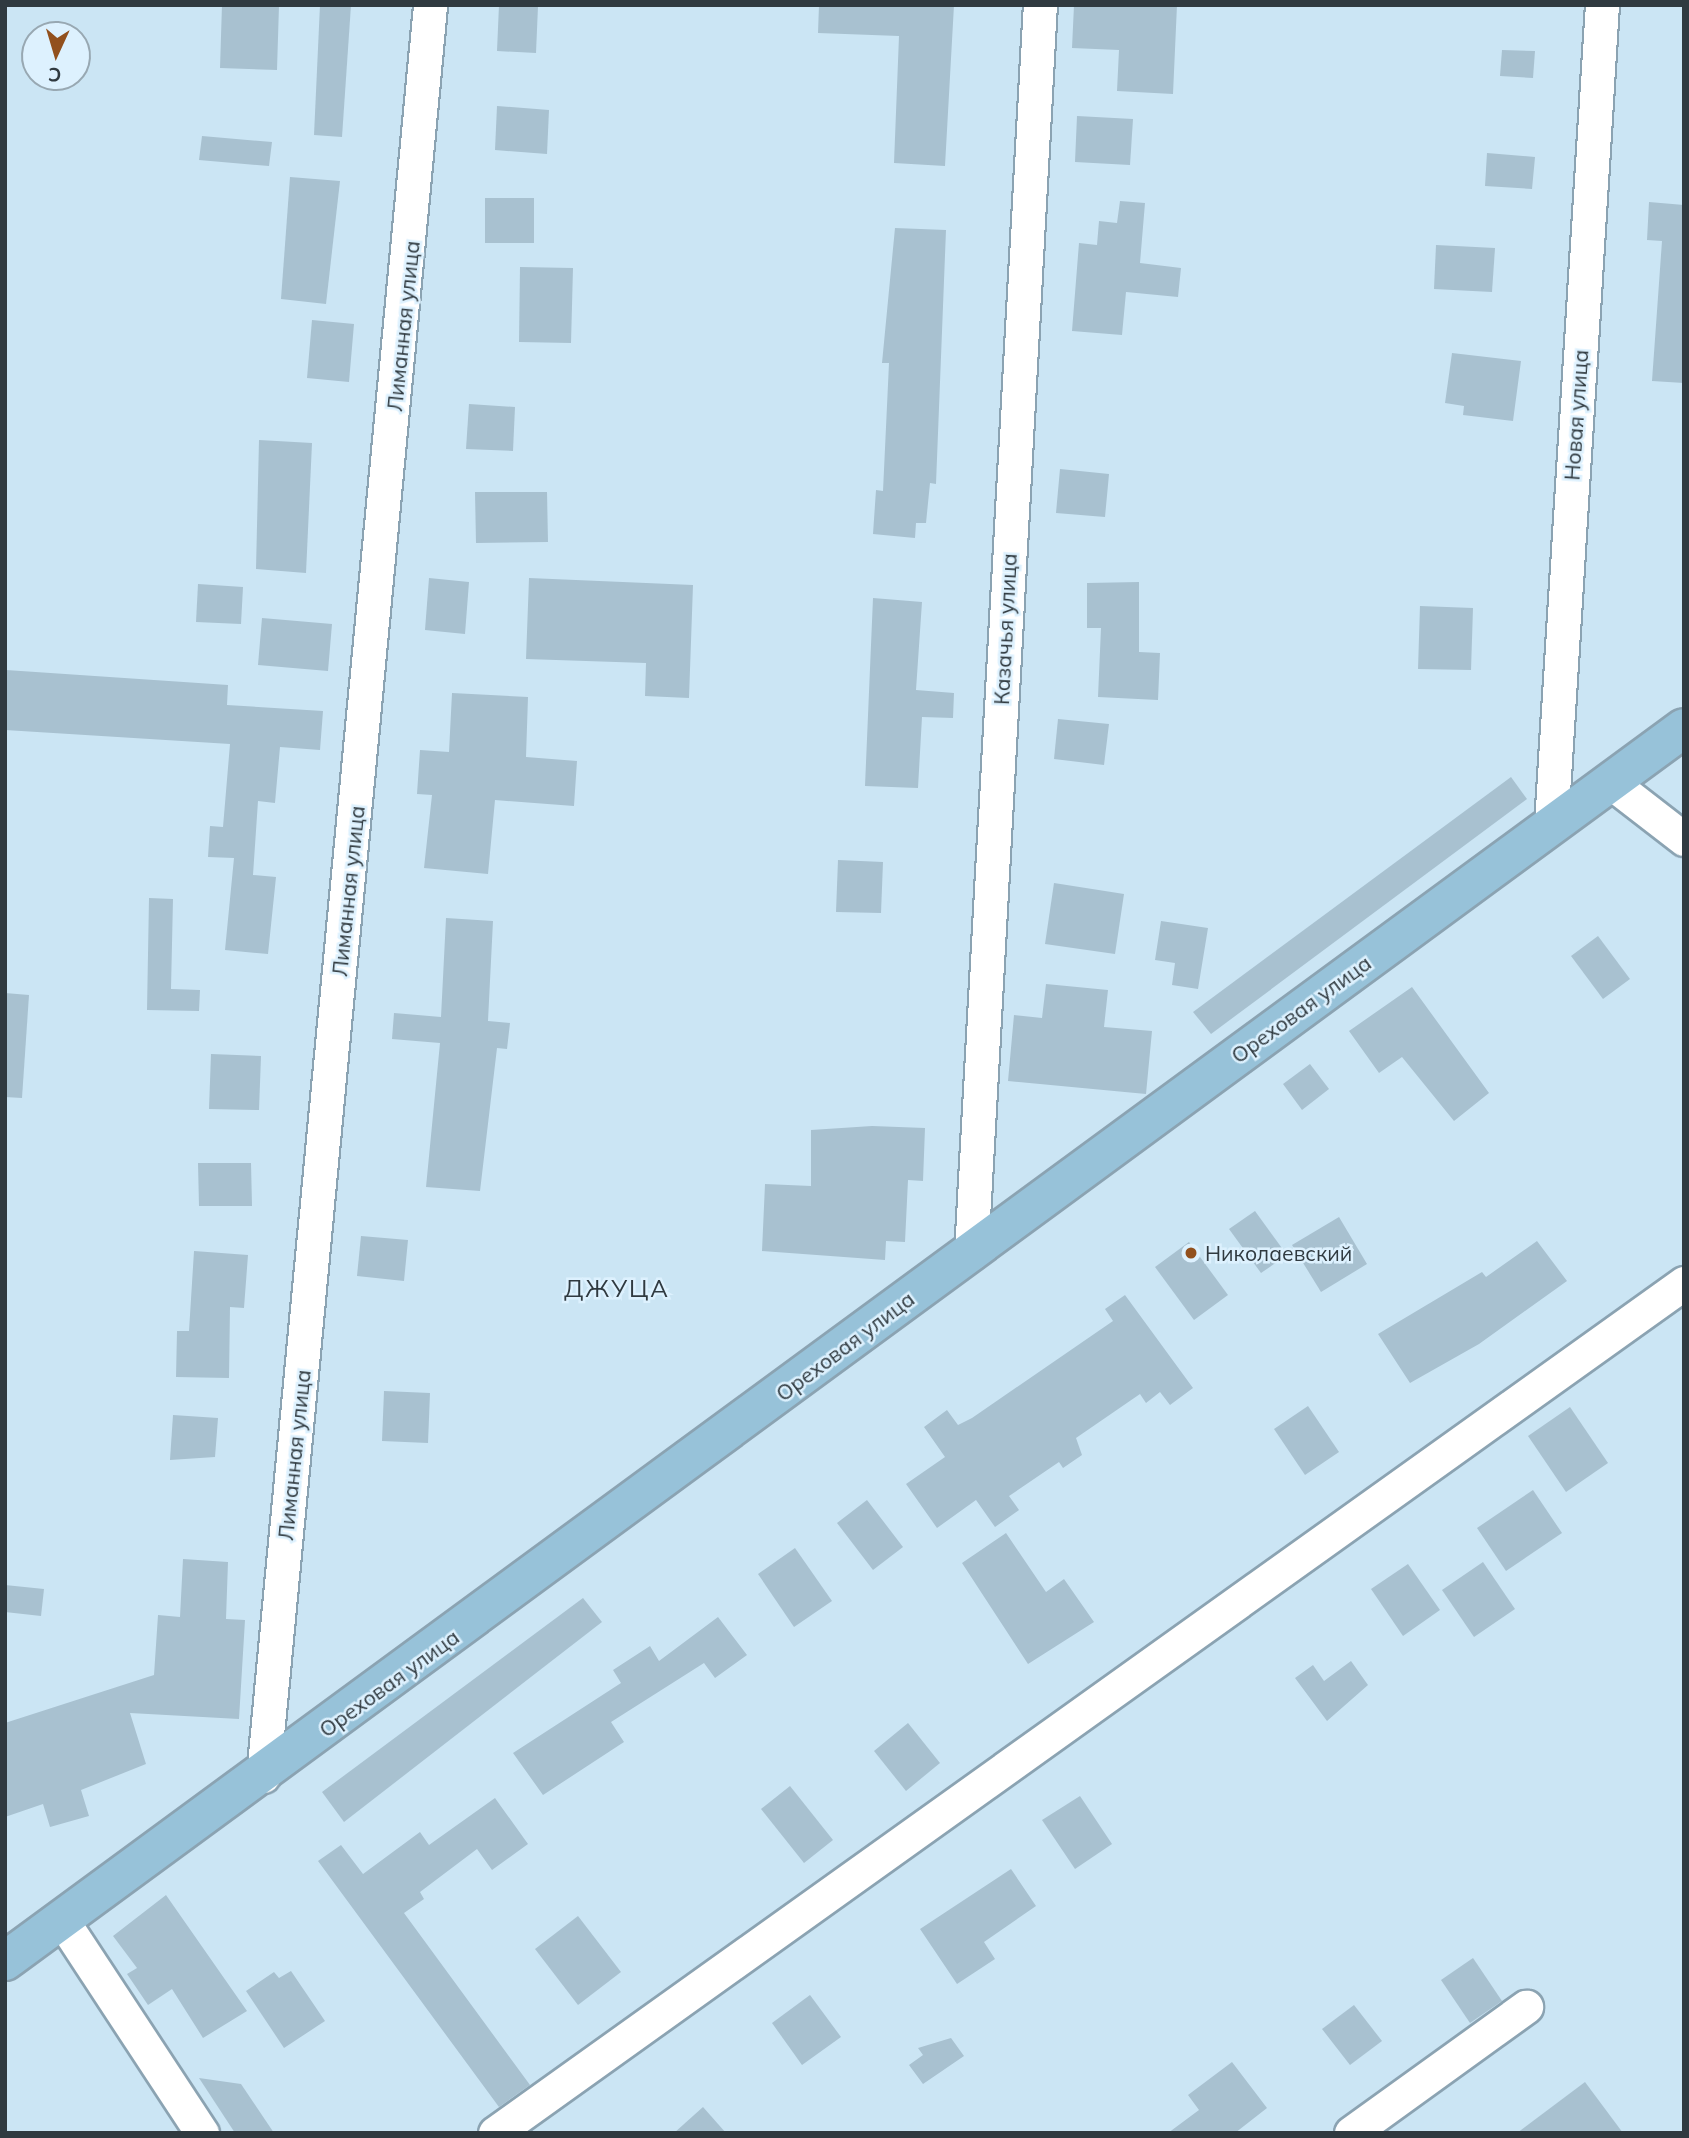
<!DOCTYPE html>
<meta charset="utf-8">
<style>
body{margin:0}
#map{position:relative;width:1689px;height:2138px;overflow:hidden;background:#cbe5f4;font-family:Mulish,sans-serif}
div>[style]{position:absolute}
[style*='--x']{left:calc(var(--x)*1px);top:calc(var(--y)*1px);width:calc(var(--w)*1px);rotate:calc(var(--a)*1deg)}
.building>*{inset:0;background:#a8c1d0}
.roads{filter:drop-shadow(2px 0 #8ba3b2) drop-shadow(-2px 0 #8ba3b2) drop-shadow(0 2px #8ba3b2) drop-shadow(0 -2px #8ba3b2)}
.minor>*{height:33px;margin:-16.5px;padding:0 16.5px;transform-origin:16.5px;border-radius:16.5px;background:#fff}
.major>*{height:38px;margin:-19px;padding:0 19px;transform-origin:19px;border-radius:19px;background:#97c2d9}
.dots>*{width:19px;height:19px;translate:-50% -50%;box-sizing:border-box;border:4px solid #ddf1fe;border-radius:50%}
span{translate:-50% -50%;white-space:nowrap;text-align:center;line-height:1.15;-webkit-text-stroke:5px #ddf1fe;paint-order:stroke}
.street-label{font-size:21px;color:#303a40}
.poi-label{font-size:21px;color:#303a40}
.left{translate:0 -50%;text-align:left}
.quarter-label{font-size:24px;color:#303a40;letter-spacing:2px}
.frame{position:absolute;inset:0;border:7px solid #303a40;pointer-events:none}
.north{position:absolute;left:21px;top:21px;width:70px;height:70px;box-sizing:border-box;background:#ddf1fe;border:2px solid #98a8b2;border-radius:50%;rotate:184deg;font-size:19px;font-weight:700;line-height:28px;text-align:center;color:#303a40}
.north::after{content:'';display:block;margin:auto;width:24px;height:32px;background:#92501d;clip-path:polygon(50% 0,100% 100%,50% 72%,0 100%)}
</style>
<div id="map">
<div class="building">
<div style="clip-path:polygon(222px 5px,279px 5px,277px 70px,220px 68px)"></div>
<div style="clip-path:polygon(320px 5px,351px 5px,342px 137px,314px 135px)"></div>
<div style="clip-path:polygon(499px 5px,538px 6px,536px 53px,497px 51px)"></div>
<div style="clip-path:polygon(819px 5px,954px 5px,945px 166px,894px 163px,899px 36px,818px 33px)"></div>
<div style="clip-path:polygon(1074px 5px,1177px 5px,1173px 94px,1117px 91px,1119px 50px,1072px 48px)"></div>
<div style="clip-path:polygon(1502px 50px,1535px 51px,1533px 78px,1500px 76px)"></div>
<div style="clip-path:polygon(497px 106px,549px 110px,547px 154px,495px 150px)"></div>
<div style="clip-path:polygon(1077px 116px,1133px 119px,1130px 165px,1075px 162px)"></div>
<div style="clip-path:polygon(202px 136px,272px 142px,269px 166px,199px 160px)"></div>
<div style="clip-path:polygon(1487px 153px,1535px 157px,1532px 189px,1485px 186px)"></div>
<div style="clip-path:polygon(290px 177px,340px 181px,326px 304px,281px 299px)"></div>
<div style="clip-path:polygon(485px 198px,534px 198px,534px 243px,485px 243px)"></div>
<div style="clip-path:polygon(1120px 201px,1145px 203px,1140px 263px,1181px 268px,1178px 297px,1126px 292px,1122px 335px,1072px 331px,1079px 243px,1097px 245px,1099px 221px,1117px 223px)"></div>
<div style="clip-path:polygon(1649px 202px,1684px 205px,1684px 383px,1652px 381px,1662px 241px,1647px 240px)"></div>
<div style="clip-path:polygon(895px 228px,946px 230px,936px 484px,930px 483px,926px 523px,916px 523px,915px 538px,873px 534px,876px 490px,883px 491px,889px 363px,882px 363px)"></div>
<div style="clip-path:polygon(1436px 245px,1495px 248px,1492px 292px,1434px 289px)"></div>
<div style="clip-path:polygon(520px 267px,573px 268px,571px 343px,519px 342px)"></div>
<div style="clip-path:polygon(312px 320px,354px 324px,349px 382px,307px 378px)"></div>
<div style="clip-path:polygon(1452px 353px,1521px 361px,1513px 421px,1463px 415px,1464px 406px,1445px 403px)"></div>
<div style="clip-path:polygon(469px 404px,515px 407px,513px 451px,466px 449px)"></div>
<div style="clip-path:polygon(259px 440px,312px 443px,306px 573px,256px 569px)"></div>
<div style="clip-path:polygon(1060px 469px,1109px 474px,1105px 517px,1056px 513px)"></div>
<div style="clip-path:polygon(475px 492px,547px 492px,548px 542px,476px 543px)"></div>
<div style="clip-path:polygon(429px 578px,469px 582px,465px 634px,425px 630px)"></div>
<div style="clip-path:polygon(529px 578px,693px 585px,689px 698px,645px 696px,646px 663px,526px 659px)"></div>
<div style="clip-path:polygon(1139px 582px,1139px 652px,1160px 653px,1158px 700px,1098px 697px,1101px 628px,1087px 628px,1087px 583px)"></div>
<div style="clip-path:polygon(198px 584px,243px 587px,241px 624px,196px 622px)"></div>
<div style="clip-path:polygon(873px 598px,922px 602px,916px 690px,954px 693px,953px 718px,922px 717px,918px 788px,865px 786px)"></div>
<div style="clip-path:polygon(1420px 606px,1473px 608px,1471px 670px,1418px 669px)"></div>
<div style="clip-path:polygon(262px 618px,332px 624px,328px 671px,258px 665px)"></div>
<div style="clip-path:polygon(6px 670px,228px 685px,227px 705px,323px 711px,320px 750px,280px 747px,275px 803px,258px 801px,253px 875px,276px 877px,268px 954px,225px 950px,234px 858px,208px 857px,210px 826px,223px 827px,230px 744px,5px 730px)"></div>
<div style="clip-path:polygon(452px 693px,528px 697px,526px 757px,577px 761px,574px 806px,495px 800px,488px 874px,424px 868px,432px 795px,417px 794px,420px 750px,449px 752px)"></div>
<div style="clip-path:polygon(1058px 719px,1109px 724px,1104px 765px,1054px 759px)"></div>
<div style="clip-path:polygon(1511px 777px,1527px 799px,1211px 1034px,1193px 1012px)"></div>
<div style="clip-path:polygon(838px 860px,883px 862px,881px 913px,836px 912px)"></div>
<div style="clip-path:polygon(1054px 883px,1124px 894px,1115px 954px,1045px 944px)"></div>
<div style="clip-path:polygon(149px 898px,173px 899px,171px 989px,200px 990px,199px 1011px,147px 1010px)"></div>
<div style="clip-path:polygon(446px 918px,493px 921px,488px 1021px,510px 1023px,507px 1049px,497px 1048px,480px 1191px,426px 1187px,440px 1043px,392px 1039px,394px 1013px,441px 1017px)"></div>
<div style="clip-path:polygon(1161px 921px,1208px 928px,1198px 989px,1172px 985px,1175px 963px,1155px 960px)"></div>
<div style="clip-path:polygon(1598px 936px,1630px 979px,1603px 999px,1571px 956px)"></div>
<div style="clip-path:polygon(1046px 984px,1108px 990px,1104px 1027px,1152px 1031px,1146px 1094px,1008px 1081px,1014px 1015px,1042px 1018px)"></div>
<div style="clip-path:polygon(1412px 987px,1489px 1093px,1454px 1121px,1402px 1057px,1379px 1073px,1349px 1031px)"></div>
<div style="clip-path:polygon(5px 993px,29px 995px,22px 1098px,5px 1097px)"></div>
<div style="clip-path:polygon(211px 1054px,261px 1056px,259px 1110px,209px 1109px)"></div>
<div style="clip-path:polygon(1310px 1064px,1329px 1089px,1302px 1110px,1283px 1084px)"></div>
<div style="clip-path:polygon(872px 1126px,925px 1128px,923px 1181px,908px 1180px,905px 1242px,886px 1241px,885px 1260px,762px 1251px,765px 1184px,811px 1186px,811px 1130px)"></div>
<div style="clip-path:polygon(198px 1163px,251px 1163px,252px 1206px,199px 1206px)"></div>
<div style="clip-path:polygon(1255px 1211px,1287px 1255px,1261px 1273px,1229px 1229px)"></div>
<div style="clip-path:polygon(1339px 1217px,1367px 1264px,1321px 1292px,1292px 1245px)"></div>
<div style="clip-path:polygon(361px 1236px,408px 1240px,404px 1281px,357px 1276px)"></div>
<div style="clip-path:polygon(1537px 1241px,1567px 1281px,1479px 1344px,1410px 1383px,1378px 1334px,1482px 1272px,1486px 1277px)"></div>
<div style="clip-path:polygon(1189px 1242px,1228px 1295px,1194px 1320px,1155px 1267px)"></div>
<div style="clip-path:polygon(194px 1251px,248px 1255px,244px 1308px,230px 1307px,229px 1378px,176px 1377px,177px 1331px,189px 1331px)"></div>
<div style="clip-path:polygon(1125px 1295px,1193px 1388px,1170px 1405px,1160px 1392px,1146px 1403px,1140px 1394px,1076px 1438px,1082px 1455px,1063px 1468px,1059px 1462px,1009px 1496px,1019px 1510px,995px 1527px,976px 1500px,937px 1528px,906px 1484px,945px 1457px,924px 1427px,947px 1410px,958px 1425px,972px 1418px,1113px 1321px,1105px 1309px)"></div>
<div style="clip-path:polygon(384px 1391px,430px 1393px,428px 1443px,382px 1441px)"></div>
<div style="clip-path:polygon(1308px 1406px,1339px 1452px,1305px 1475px,1274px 1429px)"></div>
<div style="clip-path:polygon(1570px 1407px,1608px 1463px,1566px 1492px,1528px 1436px)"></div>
<div style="clip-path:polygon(173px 1415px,218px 1418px,215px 1457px,170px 1460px)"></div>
<div style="clip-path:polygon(1533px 1490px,1562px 1533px,1506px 1571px,1477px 1528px)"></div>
<div style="clip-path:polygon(867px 1500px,903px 1547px,873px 1570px,837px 1523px)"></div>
<div style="clip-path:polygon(1006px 1533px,1046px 1592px,1064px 1579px,1094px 1622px,1028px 1664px,962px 1563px)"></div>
<div style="clip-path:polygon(795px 1548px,832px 1601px,794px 1627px,758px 1574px)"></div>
<div style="clip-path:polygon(183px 1559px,228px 1562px,226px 1619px,245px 1620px,239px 1719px,130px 1713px,146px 1764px,81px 1790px,89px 1816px,50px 1827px,43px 1804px,5px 1817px,5px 1723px,154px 1675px,158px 1615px,180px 1617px)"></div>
<div style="clip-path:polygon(1483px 1562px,1515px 1609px,1474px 1637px,1442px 1590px)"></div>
<div style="clip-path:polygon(1408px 1564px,1440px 1610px,1403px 1636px,1371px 1589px)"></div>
<div style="clip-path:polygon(5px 1585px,44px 1589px,41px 1616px,5px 1612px)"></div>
<div style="clip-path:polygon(583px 1598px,602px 1622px,344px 1822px,322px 1792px)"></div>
<div style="clip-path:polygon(718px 1617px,747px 1655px,715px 1678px,704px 1663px,611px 1722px,624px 1742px,543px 1795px,513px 1753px,621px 1683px,613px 1670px,650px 1646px,659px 1661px)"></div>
<div style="clip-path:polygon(1351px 1661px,1368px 1685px,1327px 1721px,1295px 1678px,1313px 1665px,1324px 1681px)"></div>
<div style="clip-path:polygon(908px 1723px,940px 1763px,906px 1791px,874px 1751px)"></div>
<div style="clip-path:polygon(790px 1786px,833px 1840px,804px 1863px,761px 1809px)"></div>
<div style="clip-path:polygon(1080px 1796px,1112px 1844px,1075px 1869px,1042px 1820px)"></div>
<div style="clip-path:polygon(495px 1798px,528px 1844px,492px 1870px,477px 1849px,420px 1892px,424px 1899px,404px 1913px,530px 2085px,499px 2107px,318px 1861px,341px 1845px,363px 1874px,420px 1832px,429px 1845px)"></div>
<div style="clip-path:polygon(1011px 1869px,1036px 1906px,984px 1942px,995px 1959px,957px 1984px,920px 1929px)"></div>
<div style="clip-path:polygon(166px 1895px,247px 2011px,203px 2038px,172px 1989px,148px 2005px,127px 1974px,137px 1968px,113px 1936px)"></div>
<div style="clip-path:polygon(578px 1916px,621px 1972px,578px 2005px,535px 1949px)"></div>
<div style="clip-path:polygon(1473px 1958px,1502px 2001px,1470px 2023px,1441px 1980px)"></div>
<div style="clip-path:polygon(291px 1971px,325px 2021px,284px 2048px,246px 1991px,274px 1972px,279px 1978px)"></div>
<div style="clip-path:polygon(810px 1995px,841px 2037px,802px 2065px,772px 2023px)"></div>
<div style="clip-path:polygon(1354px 2005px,1382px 2041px,1350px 2065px,1322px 2029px)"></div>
<div style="clip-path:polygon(951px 2038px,964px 2056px,923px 2084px,909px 2065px,923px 2055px,918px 2048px)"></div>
<div style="clip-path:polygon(1232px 2062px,1267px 2108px,1235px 2133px,1168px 2133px,1199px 2110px,1188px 2095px)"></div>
<div style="clip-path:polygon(199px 2078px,241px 2084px,274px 2133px,235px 2133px)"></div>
<div style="clip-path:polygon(1585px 2082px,1623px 2133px,1517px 2133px)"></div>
<div style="clip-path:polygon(703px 2107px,726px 2133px,674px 2133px)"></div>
</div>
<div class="roads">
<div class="minor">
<div style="--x:1609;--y:781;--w:95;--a:37.7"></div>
<div style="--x:1551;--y:824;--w:821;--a:-86.44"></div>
<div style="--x:971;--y:1253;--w:1250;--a:-86.84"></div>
<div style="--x:263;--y:1776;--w:1779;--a:-84.61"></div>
<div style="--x:62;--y:1920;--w:255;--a:56.7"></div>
<div style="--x:495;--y:2133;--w:1462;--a:-35.56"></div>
<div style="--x:1351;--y:2133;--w:216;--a:-35.8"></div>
</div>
<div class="major">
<div style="--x:5;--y:1961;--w:2083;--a:-36.29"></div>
</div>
</div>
<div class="dots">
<div style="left:1191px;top:1253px;background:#92501d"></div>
</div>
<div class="street-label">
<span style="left:403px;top:326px;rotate:-84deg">Лиманная улица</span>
<span style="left:1576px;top:415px;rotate:-86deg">Новая улица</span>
<span style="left:1005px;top:629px;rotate:-87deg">Казачья улица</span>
<span style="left:348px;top:891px;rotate:-84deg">Лиманная улица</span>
<span style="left:1301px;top:1009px;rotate:-36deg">Ореховая улица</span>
<span style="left:845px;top:1346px;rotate:-37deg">Ореховая улица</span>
<span style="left:294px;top:1455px;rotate:-84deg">Лиманная улица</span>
<span style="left:389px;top:1683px;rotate:-36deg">Ореховая улица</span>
</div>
<div class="poi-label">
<span class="left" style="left:1205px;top:1253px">Николаевский</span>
</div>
<div class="quarter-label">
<span style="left:617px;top:1289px">ДЖУЦА</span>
</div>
<div class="frame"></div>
<div class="north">С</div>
</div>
